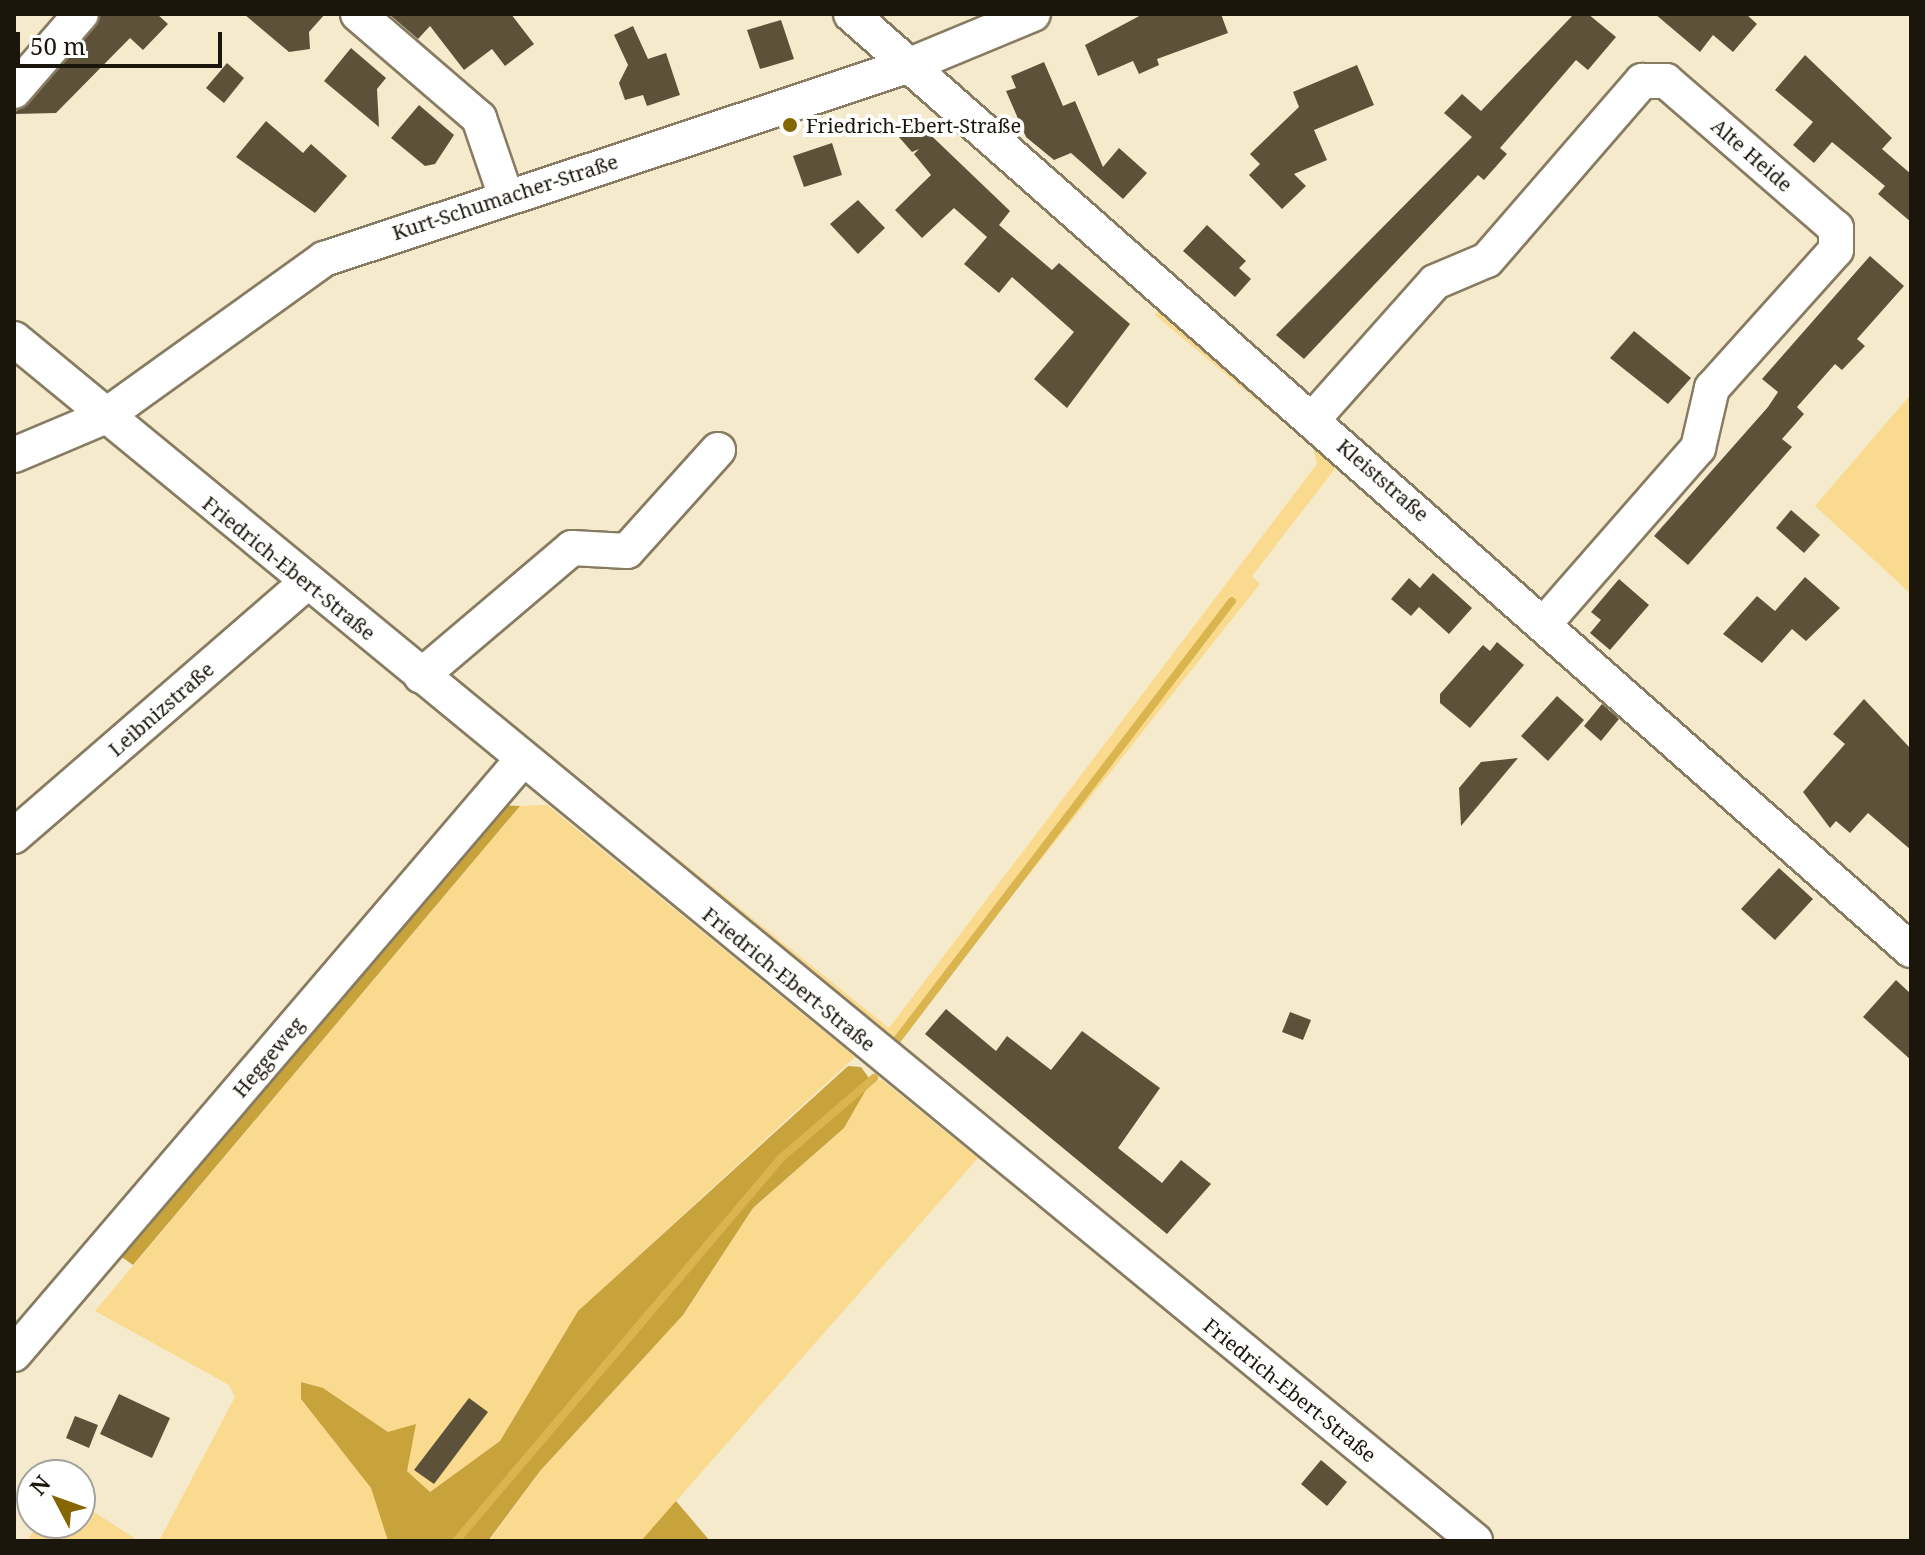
<!DOCTYPE html>
<meta charset="utf-8">
<style>
body{margin:0}
#map{position:relative;width:1925px;height:1555px;overflow:hidden;background:#f6eacd;font-family:"Noto Serif",serif}
div>[style]{position:absolute}
[style*='--x']{left:calc(var(--x)*1px);top:calc(var(--y)*1px);width:calc(var(--w)*1px);rotate:calc(var(--a)*1deg)}
.green>*{inset:0;background:#f9da8f}
.forest>*{inset:0;background:#c8a23a}
.stream>*{height:8px;margin:-4px;padding:0 4px;transform-origin:4px;border-radius:4px;background:#dab44e}
.building>*{inset:0;background:#5d5239}
.roads{filter:drop-shadow(2px 0 #877c62) drop-shadow(-2px 0 #877c62) drop-shadow(0 2px #877c62) drop-shadow(0 -2px #877c62)}
.minor>*{height:34px;margin:-17px;padding:0 17px;transform-origin:17px;border-radius:17px;background:#fff}
.dots>*{width:22px;height:22px;translate:-50% -50%;box-sizing:border-box;border:4px solid #fff;border-radius:50%}
span{translate:-50% -50%;white-space:nowrap;text-align:center;line-height:1.15;-webkit-text-stroke:8px #fff;paint-order:stroke}
.poi-label{font-size:20px;color:#1a160b}
.left{translate:0 -50%;text-align:left}
.street-label{font-size:20px;color:#1a160b}
.frame{position:absolute;inset:0;border:16px solid #1a160b;pointer-events:none}
.north{position:absolute;left:16px;top:1459px;width:80px;height:80px;box-sizing:border-box;background:#fff;border:2px solid #a3a29d;border-radius:50%;rotate:311deg;font-size:22px;font-weight:700;line-height:32px;text-align:center;color:#1a160b}
.north::after{content:'';display:block;margin:auto;width:28px;height:36px;background:#856600;clip-path:polygon(50% 0,100% 100%,50% 72%,0 100%)}
.scale{position:absolute;left:16px;top:32px;width:206px;height:36px;box-sizing:border-box;border:4px solid #1a160b;border-top:0;padding-left:10px;font-size:24px;line-height:28px;white-space:nowrap;color:#1a160b;-webkit-text-stroke:6px #fff;paint-order:stroke}
</style>
<div id="map">
<div class="green">
<div style="clip-path:polygon(1162px 307px,1341px 461px,1252px 576px,1260px 584px,895px 1043px,673px 861px,676px 857px,889px 1028px,1317px 464px,1313px 447px,1155px 315px)"></div>
<div style="clip-path:polygon(1911px 394px,1911px 594px,1815px 506px)"></div>
<div style="clip-path:polygon(547px 805px,855px 1057px,578px 1311px,500px 1441px,430px 1492px,407px 1471px,388px 1432px,323px 1388px,301px 1399px,371px 1488px,388px 1541px,159px 1541px,235px 1397px,229px 1385px,95px 1311px,520px 806px)"></div>
<div style="clip-path:polygon(882px 1080px,978px 1158px,641px 1541px,489px 1541px,540px 1471px,683px 1315px,753px 1208px,844px 1128px,871px 1081px)"></div>
<div style="clip-path:polygon(80px 1503px,139px 1541px,27px 1541px,38px 1523px,80px 1523px)"></div>
</div>
<div class="forest">
<div style="clip-path:polygon(494px 805px,520px 806px,133px 1265px,112px 1250px)"></div>
<div style="clip-path:polygon(848px 1066px,861px 1067px,871px 1081px,844px 1128px,753px 1208px,683px 1315px,540px 1471px,488px 1541px,388px 1541px,371px 1488px,301px 1399px,301px 1382px,323px 1388px,388px 1432px,416px 1424px,407px 1471px,430px 1492px,500px 1441px,578px 1311px)"></div>
<div style="clip-path:polygon(676px 1501px,710px 1541px,641px 1541px)"></div>
</div>
<div class="stream">
<div style="--x:897;--y:1040;--w:552;--a:-52.65"></div>
<div style="--x:456;--y:1541;--w:502;--a:-49.68"></div>
<div style="--x:781;--y:1158;--w:123;--a:-40.7"></div>
</div>
<div class="building">
<div style="clip-path:polygon(100px 14px,157px 14px,168px 24px,143px 50px,130px 38px,56px 113px,14px 114px)"></div>
<div style="clip-path:polygon(244px 14px,325px 14px,309px 32px,310px 49px,289px 52px)"></div>
<div style="clip-path:polygon(389px 14px,511px 14px,534px 44px,505px 66px,492px 49px,464px 70px,430px 26px,418px 39px)"></div>
<div style="clip-path:polygon(1143px 14px,1221px 14px,1228px 33px,1157px 59px,1159px 65px,1139px 74px,1133px 61px,1098px 76px,1085px 45px)"></div>
<div style="clip-path:polygon(1574px 14px,1588px 14px,1616px 37px,1588px 70px,1576px 60px,1500px 148px,1507px 154px,1484px 180px,1478px 175px,1304px 359px,1276px 335px,1472px 137px,1444px 113px,1462px 94px,1481px 111px)"></div>
<div style="clip-path:polygon(1655px 14px,1746px 14px,1757px 24px,1733px 52px,1713px 35px,1700px 52px)"></div>
<div style="clip-path:polygon(781px 20px,794px 59px,760px 69px,747px 30px)"></div>
<div style="clip-path:polygon(633px 26px,648px 59px,666px 53px,680px 95px,647px 106px,643px 95px,625px 100px,619px 83px,628px 65px,614px 35px)"></div>
<div style="clip-path:polygon(351px 48px,386px 78px,377px 89px,379px 127px,324px 81px)"></div>
<div style="clip-path:polygon(1805px 55px,1892px 138px,1882px 149px,1911px 174px,1911px 222px,1878px 194px,1885px 186px,1832px 142px,1814px 163px,1793px 145px,1813px 122px,1775px 90px)"></div>
<div style="clip-path:polygon(1044px 62px,1063px 106px,1075px 101px,1103px 167px,1119px 148px,1147px 173px,1123px 199px,1071px 153px,1054px 160px,1026px 137px,1006px 91px,1016px 88px,1011px 76px)"></div>
<div style="clip-path:polygon(227px 63px,244px 78px,224px 103px,206px 88px)"></div>
<div style="clip-path:polygon(1357px 65px,1374px 105px,1314px 130px,1327px 160px,1294px 174px,1306px 186px,1282px 209px,1249px 175px,1260px 164px,1250px 154px,1299px 107px,1293px 92px)"></div>
<div style="clip-path:polygon(419px 105px,454px 135px,435px 164px,425px 166px,391px 138px)"></div>
<div style="clip-path:polygon(266px 121px,303px 153px,311px 144px,347px 176px,315px 213px,236px 157px)"></div>
<div style="clip-path:polygon(916px 121px,1010px 211px,999px 225px,1052px 270px,1059px 263px,1130px 324px,1067px 408px,1034px 379px,1074px 332px,1012px 277px,999px 293px,964px 264px,987px 237px,954px 208px,922px 238px,895px 210px,931px 175px,914px 154px,919px 149px,912px 152px,898px 136px)"></div>
<div style="clip-path:polygon(832px 143px,842px 175px,804px 187px,793px 156px)"></div>
<div style="clip-path:polygon(858px 200px,885px 228px,858px 254px,830px 224px)"></div>
<div style="clip-path:polygon(1207px 225px,1246px 261px,1239px 268px,1251px 279px,1235px 297px,1183px 251px)"></div>
<div style="clip-path:polygon(1870px 256px,1904px 286px,1857px 339px,1865px 346px,1842px 370px,1835px 364px,1797px 407px,1804px 414px,1782px 439px,1792px 447px,1688px 565px,1654px 536px,1768px 407px,1778px 392px,1762px 379px)"></div>
<div style="clip-path:polygon(1634px 331px,1691px 378px,1668px 404px,1610px 358px)"></div>
<div style="clip-path:polygon(1791px 510px,1820px 535px,1804px 553px,1776px 528px)"></div>
<div style="clip-path:polygon(1433px 573px,1472px 608px,1449px 634px,1419px 607px,1411px 616px,1391px 599px,1409px 578px,1420px 588px)"></div>
<div style="clip-path:polygon(1805px 577px,1840px 608px,1806px 641px,1792px 629px,1762px 663px,1723px 634px,1757px 596px,1775px 611px)"></div>
<div style="clip-path:polygon(1619px 579px,1649px 605px,1610px 650px,1590px 633px,1601px 620px,1591px 612px)"></div>
<div style="clip-path:polygon(1497px 642px,1524px 665px,1470px 728px,1440px 703px,1440px 694px,1483px 645px,1490px 651px)"></div>
<div style="clip-path:polygon(1557px 696px,1584px 720px,1548px 761px,1521px 736px)"></div>
<div style="clip-path:polygon(1864px 699px,1911px 749px,1911px 850px,1868px 813px,1850px 833px,1836px 821px,1830px 828px,1803px 792px,1845px 744px,1833px 734px)"></div>
<div style="clip-path:polygon(1602px 704px,1619px 719px,1601px 741px,1584px 726px)"></div>
<div style="clip-path:polygon(1518px 758px,1461px 826px,1459px 788px,1481px 762px)"></div>
<div style="clip-path:polygon(1779px 868px,1813px 899px,1775px 940px,1741px 909px)"></div>
<div style="clip-path:polygon(1896px 980px,1911px 994px,1911px 1060px,1863px 1017px)"></div>
<div style="clip-path:polygon(946px 1009px,996px 1051px,1007px 1036px,1051px 1070px,1082px 1031px,1160px 1088px,1118px 1148px,1162px 1183px,1181px 1160px,1211px 1184px,1167px 1234px,925px 1034px)"></div>
<div style="clip-path:polygon(1290px 1012px,1311px 1020px,1303px 1040px,1282px 1032px)"></div>
<div style="clip-path:polygon(119px 1394px,170px 1418px,152px 1458px,100px 1434px)"></div>
<div style="clip-path:polygon(469px 1398px,488px 1412px,434px 1484px,414px 1470px)"></div>
<div style="clip-path:polygon(75px 1416px,98px 1425px,89px 1448px,66px 1438px)"></div>
<div style="clip-path:polygon(1321px 1460px,1347px 1482px,1327px 1506px,1301px 1484px)"></div>
</div>
<div class="roads">
<div class="minor">
<div style="--x:358;--y:14;--w:160;--a:40.7"></div>
<div style="--x:479;--y:118;--w:83;--a:71.1"></div>
<div style="--x:851;--y:14;--w:1414;--a:41.45"></div>
<div style="--x:14;--y:91;--w:102;--a:-49"></div>
<div style="--x:14;--y:339;--w:1892;--a:39.44"></div>
<div style="--x:1313;--y:419;--w:183;--a:-48.3"></div>
<div style="--x:1435;--y:282;--w:56;--a:-22.9"></div>
<div style="--x:1487;--y:260;--w:237;--a:-49.1"></div>
<div style="--x:1642;--y:81;--w:24;--a:0"></div>
<div style="--x:1666;--y:81;--w:225;--a:40.9"></div>
<div style="--x:1836;--y:228;--w:22;--a:90"></div>
<div style="--x:1836;--y:250;--w:186;--a:131.9"></div>
<div style="--x:1712;--y:388;--w:62;--a:103.1"></div>
<div style="--x:1698;--y:448;--w:232;--a:131.2"></div>
<div style="--x:14;--y:455;--w:98;--a:-22.9"></div>
<div style="--x:104;--y:417;--w:271;--a:-35.7"></div>
<div style="--x:324;--y:259;--w:617;--a:-18.32"></div>
<div style="--x:910;--y:65;--w:133;--a:-22.5"></div>
<div style="--x:421;--y:676;--w:198;--a:-40.3"></div>
<div style="--x:572;--y:548;--w:55;--a:3.1"></div>
<div style="--x:627;--y:551;--w:136;--a:-48"></div>
<div style="--x:14;--y:836;--w:388;--a:-40.9"></div>
<div style="--x:14;--y:1354;--w:782;--a:-49.46"></div>
</div>
</div>
<div class="dots">
<div style="left:790px;top:125px;background:#856600"></div>
</div>
<div class="poi-label">
<span class="left" style="left:806px;top:125px">Friedrich-Ebert-Straße</span>
</div>
<div class="street-label">
<span style="left:1752px;top:155px;rotate:41deg">Alte Heide</span>
<span style="left:505px;top:197px;rotate:-18deg">Kurt-Schumacher-Straße</span>
<span style="left:1383px;top:480px;rotate:41deg">Kleiststraße</span>
<span style="left:289px;top:568px;rotate:39deg">Friedrich-Ebert-Straße</span>
<span style="left:161px;top:709px;rotate:-41deg">Leibnizstraße</span>
<span style="left:789px;top:979px;rotate:39deg">Friedrich-Ebert-Straße</span>
<span style="left:268px;top:1057px;rotate:-50deg">Heggeweg</span>
<span style="left:1290px;top:1390px;rotate:39deg">Friedrich-Ebert-Straße</span>
</div>
<div class="frame"></div>
<div class="north">N</div>
<div class="scale">50 m</div>
</div>
